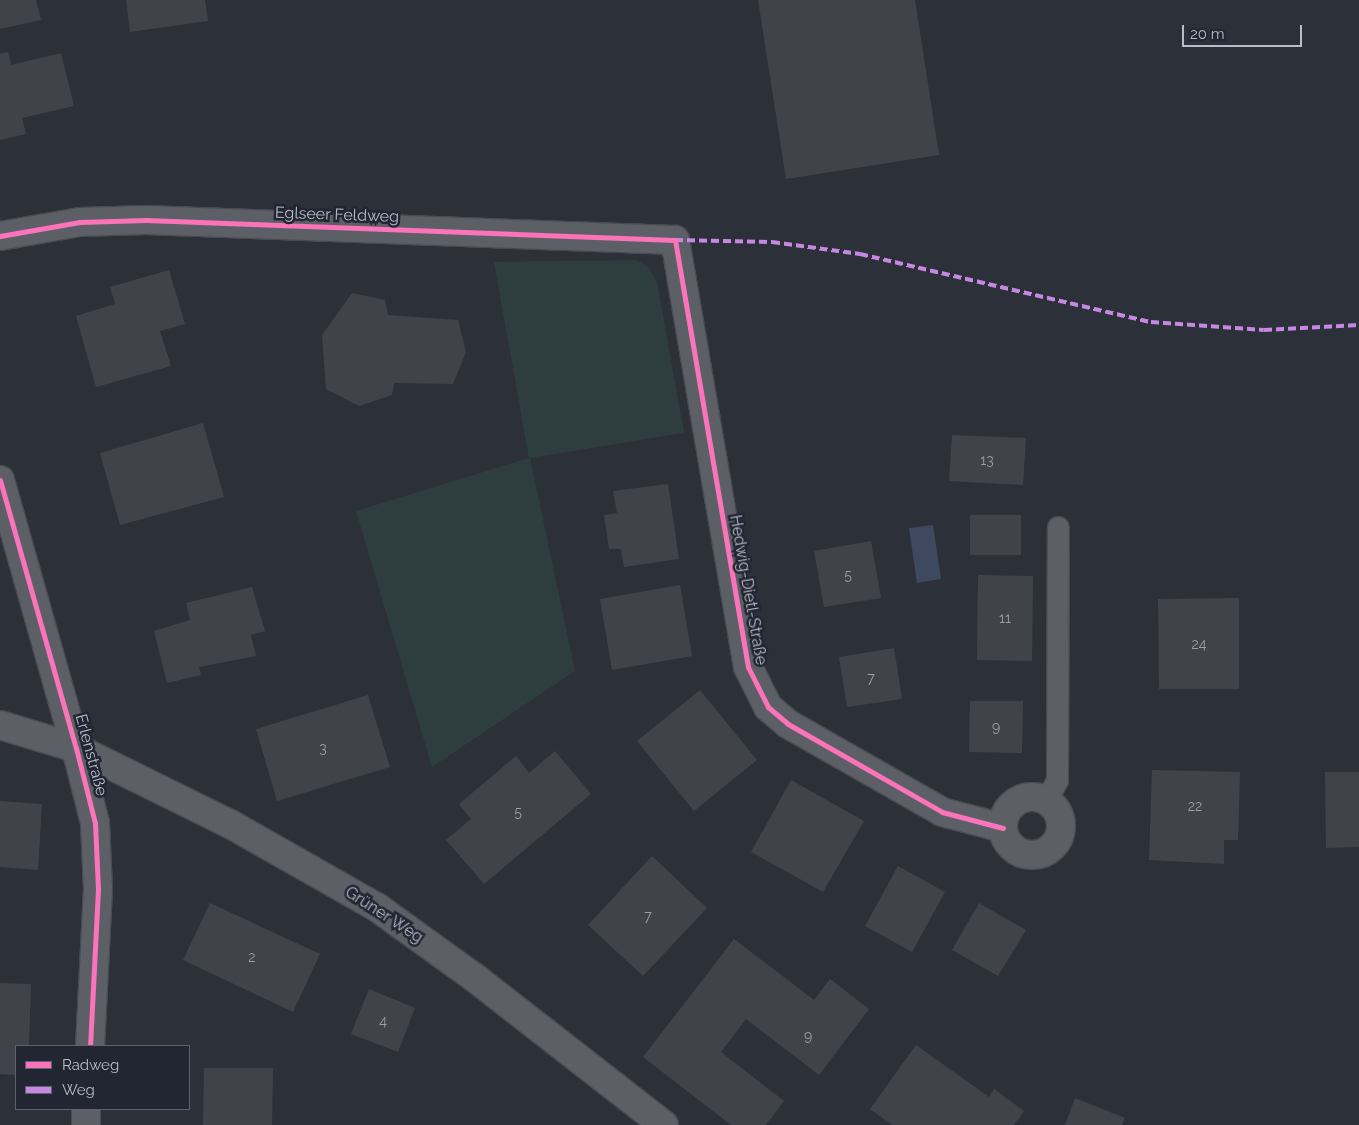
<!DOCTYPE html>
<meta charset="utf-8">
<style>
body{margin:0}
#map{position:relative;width:1359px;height:1125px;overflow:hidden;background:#2c3038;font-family:Raleway,sans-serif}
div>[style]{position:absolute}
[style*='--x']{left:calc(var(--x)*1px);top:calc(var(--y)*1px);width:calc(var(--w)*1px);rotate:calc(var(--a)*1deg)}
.green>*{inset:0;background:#2e3d40}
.water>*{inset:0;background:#3e495f}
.building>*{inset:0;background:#40444a}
.roads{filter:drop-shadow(1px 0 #494b51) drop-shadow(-1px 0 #494b51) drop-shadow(0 1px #494b51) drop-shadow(0 -1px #494b51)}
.lane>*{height:21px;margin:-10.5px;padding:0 10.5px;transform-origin:10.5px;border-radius:10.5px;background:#5d5f66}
.street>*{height:28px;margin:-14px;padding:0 14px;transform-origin:14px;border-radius:14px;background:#5d5f66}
.street>.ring{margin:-14px;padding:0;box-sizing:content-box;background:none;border:28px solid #5d5f66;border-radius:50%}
.quiet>*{height:4px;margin-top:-2px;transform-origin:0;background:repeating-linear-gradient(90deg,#c787e3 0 8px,transparent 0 12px)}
.cycleway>*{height:5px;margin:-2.5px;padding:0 2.5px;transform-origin:2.5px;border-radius:2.5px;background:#fb73b8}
span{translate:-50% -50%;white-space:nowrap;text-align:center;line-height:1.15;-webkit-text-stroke:5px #212632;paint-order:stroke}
.number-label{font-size:14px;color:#9a9fa8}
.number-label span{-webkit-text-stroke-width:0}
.street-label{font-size:16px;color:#b8bdc8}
.legend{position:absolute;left:15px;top:1045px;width:175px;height:65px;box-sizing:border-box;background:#212632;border:1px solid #5d626e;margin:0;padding:6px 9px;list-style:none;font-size:15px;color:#b8bdc8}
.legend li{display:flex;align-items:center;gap:10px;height:25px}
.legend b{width:25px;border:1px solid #5d626e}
.scale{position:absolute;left:1182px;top:25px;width:120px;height:22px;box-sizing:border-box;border:2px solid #b8bdc8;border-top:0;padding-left:6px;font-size:15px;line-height:18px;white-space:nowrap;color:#b8bdc8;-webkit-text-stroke:4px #212632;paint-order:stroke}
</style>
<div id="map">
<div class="green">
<div style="clip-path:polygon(637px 260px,649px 268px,657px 282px,684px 433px,530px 458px,575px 671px,432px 767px,356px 511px,529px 458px,494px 262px)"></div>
</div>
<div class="water">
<div style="clip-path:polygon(933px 525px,941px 579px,917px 583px,909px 528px)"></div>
</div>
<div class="building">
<div style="clip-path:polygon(0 0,36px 0,41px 20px,0 29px)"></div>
<div style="clip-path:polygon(126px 0,205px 0,208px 21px,130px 32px)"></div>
<div style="clip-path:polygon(758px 0,915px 0,939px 155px,786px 179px)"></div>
<div style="clip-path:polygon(8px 52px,11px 65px,61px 53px,74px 106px,22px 118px,26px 134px,0 140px,0 54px)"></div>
<div style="clip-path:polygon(169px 270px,185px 324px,160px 331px,171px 366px,96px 387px,76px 316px,115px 304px,110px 287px)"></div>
<div style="clip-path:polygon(352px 293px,385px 300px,388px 315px,458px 320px,466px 352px,453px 384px,394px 383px,392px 395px,359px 406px,326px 389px,322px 335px)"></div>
<div style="clip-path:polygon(203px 423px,224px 497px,120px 525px,100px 453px)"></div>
<div style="clip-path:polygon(952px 435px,1026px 438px,1023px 485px,949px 481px)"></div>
<div style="clip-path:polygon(668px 484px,679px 559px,624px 567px,621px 549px,609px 549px,604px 515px,617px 513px,613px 491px)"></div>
<div style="clip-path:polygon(970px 515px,1021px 515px,1021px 555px,970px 555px)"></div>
<div style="clip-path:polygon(871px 541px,881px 598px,824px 607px,814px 551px)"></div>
<div style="clip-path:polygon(978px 575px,1033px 576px,1032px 661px,977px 660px)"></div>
<div style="clip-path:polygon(680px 585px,692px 656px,612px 670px,600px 599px)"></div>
<div style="clip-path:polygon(252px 587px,265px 631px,251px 635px,256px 656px,199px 667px,201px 675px,167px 683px,154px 631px,190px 620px,186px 603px)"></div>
<div style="clip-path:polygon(1239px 598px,1239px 689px,1159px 689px,1158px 599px)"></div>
<div style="clip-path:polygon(894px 648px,902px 699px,847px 707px,839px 657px)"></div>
<div style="clip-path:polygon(700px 690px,757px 760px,694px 811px,637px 741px)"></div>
<div style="clip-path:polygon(368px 695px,390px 767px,277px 801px,256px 729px)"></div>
<div style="clip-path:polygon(970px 701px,1023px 701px,1022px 753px,969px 752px)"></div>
<div style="clip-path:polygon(555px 751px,591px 794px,484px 884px,446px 840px,471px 819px,459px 804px,516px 756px,529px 773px)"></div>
<div style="clip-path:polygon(1152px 770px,1240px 772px,1238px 840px,1224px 840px,1224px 864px,1149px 860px)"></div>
<div style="clip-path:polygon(1325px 772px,1359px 772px,1359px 847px,1326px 848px)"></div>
<div style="clip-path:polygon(791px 780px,864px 821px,823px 892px,751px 852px)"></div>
<div style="clip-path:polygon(0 801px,42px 804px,38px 870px,0 867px)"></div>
<div style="clip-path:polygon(652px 856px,707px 908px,643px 976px,588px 925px)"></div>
<div style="clip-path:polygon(898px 866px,945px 892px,912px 952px,865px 926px)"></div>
<div style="clip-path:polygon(210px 903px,320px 954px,293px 1012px,183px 960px)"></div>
<div style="clip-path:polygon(979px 903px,1026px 930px,998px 976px,952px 950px)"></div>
<div style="clip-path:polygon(734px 939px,814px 1000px,830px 979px,869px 1009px,819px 1075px,746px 1019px,721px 1052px,784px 1101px,766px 1125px,731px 1125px,643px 1057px)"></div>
<div style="clip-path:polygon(0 983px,31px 984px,29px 1046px,16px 1046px,16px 1075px,0 1074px)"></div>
<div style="clip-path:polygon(369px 989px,415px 1008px,398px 1052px,351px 1034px)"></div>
<div style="clip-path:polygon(916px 1045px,989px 1097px,994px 1089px,1024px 1111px,1014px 1125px,892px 1125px,870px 1109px)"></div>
<div style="clip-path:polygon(204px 1068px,273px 1068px,272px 1125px,203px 1125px)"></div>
<div style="clip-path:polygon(1075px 1098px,1125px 1118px,1122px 1125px,1065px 1125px)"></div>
</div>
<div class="roads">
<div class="lane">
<div style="--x:1046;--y:800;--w:23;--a:-61"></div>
<div style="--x:1057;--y:780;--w:253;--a:-89.8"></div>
</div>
<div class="street">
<div style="--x:0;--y:236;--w:81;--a:-9.9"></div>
<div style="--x:80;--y:222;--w:66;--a:-1.7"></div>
<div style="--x:146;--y:220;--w:529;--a:2.17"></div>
<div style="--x:675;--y:240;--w:433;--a:80.3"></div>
<div style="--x:748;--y:667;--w:45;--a:63.4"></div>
<div style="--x:768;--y:707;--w:26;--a:40"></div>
<div style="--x:788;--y:724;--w:177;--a:29.7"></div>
<div style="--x:942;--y:812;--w:63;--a:14.7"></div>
<div style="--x:0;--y:480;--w:279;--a:74.2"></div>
<div style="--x:76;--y:748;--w:77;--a:75.8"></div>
<div style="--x:95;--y:823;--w:66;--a:87.4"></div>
<div style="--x:98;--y:889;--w:157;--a:92.9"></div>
<div style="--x:0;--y:725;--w:79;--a:16.8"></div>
<div style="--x:76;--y:748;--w:174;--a:26.3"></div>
<div style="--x:232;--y:825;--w:168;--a:29.6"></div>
<div style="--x:378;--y:908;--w:120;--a:35.8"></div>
<div style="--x:475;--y:978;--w:239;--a:37.9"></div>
<div class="ring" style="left:1003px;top:797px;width:30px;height:30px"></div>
<div style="--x:86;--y:1125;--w:16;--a:-90"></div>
</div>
</div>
<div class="quiet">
<div style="--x:675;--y:240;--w:97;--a:1.2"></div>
<div style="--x:772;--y:242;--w:89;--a:7.8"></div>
<div style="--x:860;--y:254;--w:299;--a:13.2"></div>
<div style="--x:1151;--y:322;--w:113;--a:4"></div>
<div style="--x:1264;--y:330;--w:95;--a:-3"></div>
</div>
<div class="cycleway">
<div style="--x:0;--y:236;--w:81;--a:-9.9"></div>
<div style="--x:80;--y:222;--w:66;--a:-1.7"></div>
<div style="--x:146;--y:220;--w:529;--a:2.17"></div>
<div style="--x:675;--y:240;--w:433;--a:80.3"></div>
<div style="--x:748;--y:667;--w:45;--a:63.4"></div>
<div style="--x:768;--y:707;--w:26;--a:40"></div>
<div style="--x:788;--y:724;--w:177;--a:29.7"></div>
<div style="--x:942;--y:812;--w:63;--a:14.7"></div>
<div style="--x:0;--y:480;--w:279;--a:74.2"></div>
<div style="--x:76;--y:748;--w:77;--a:75.8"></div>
<div style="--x:95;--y:823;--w:66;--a:87.4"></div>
<div style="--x:98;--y:889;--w:157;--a:92.9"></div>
</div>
<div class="number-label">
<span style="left:987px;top:460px">13</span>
<span style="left:848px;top:575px">5</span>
<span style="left:1005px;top:618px">11</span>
<span style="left:1199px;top:644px">24</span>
<span style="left:871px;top:678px">7</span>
<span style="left:996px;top:727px">9</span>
<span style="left:323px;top:748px">3</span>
<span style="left:1195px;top:806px">22</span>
<span style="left:518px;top:812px">5</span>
<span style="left:648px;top:916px">7</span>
<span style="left:252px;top:957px">2</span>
<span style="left:383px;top:1021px">4</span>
<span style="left:808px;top:1036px">9</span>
</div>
<div class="street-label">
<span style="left:337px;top:215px;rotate:2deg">Eglseer Feldweg</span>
<span style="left:748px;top:590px;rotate:80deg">Hedwig-Dietl-Straße</span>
<span style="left:91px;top:755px;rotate:75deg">Erlenstraße</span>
<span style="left:384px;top:915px;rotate:33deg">Grüner Weg</span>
</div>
<ul class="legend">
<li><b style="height:6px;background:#fb73b8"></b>Radweg</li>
<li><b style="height:6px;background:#c787e3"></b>Weg</li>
</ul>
<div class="scale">20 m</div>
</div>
